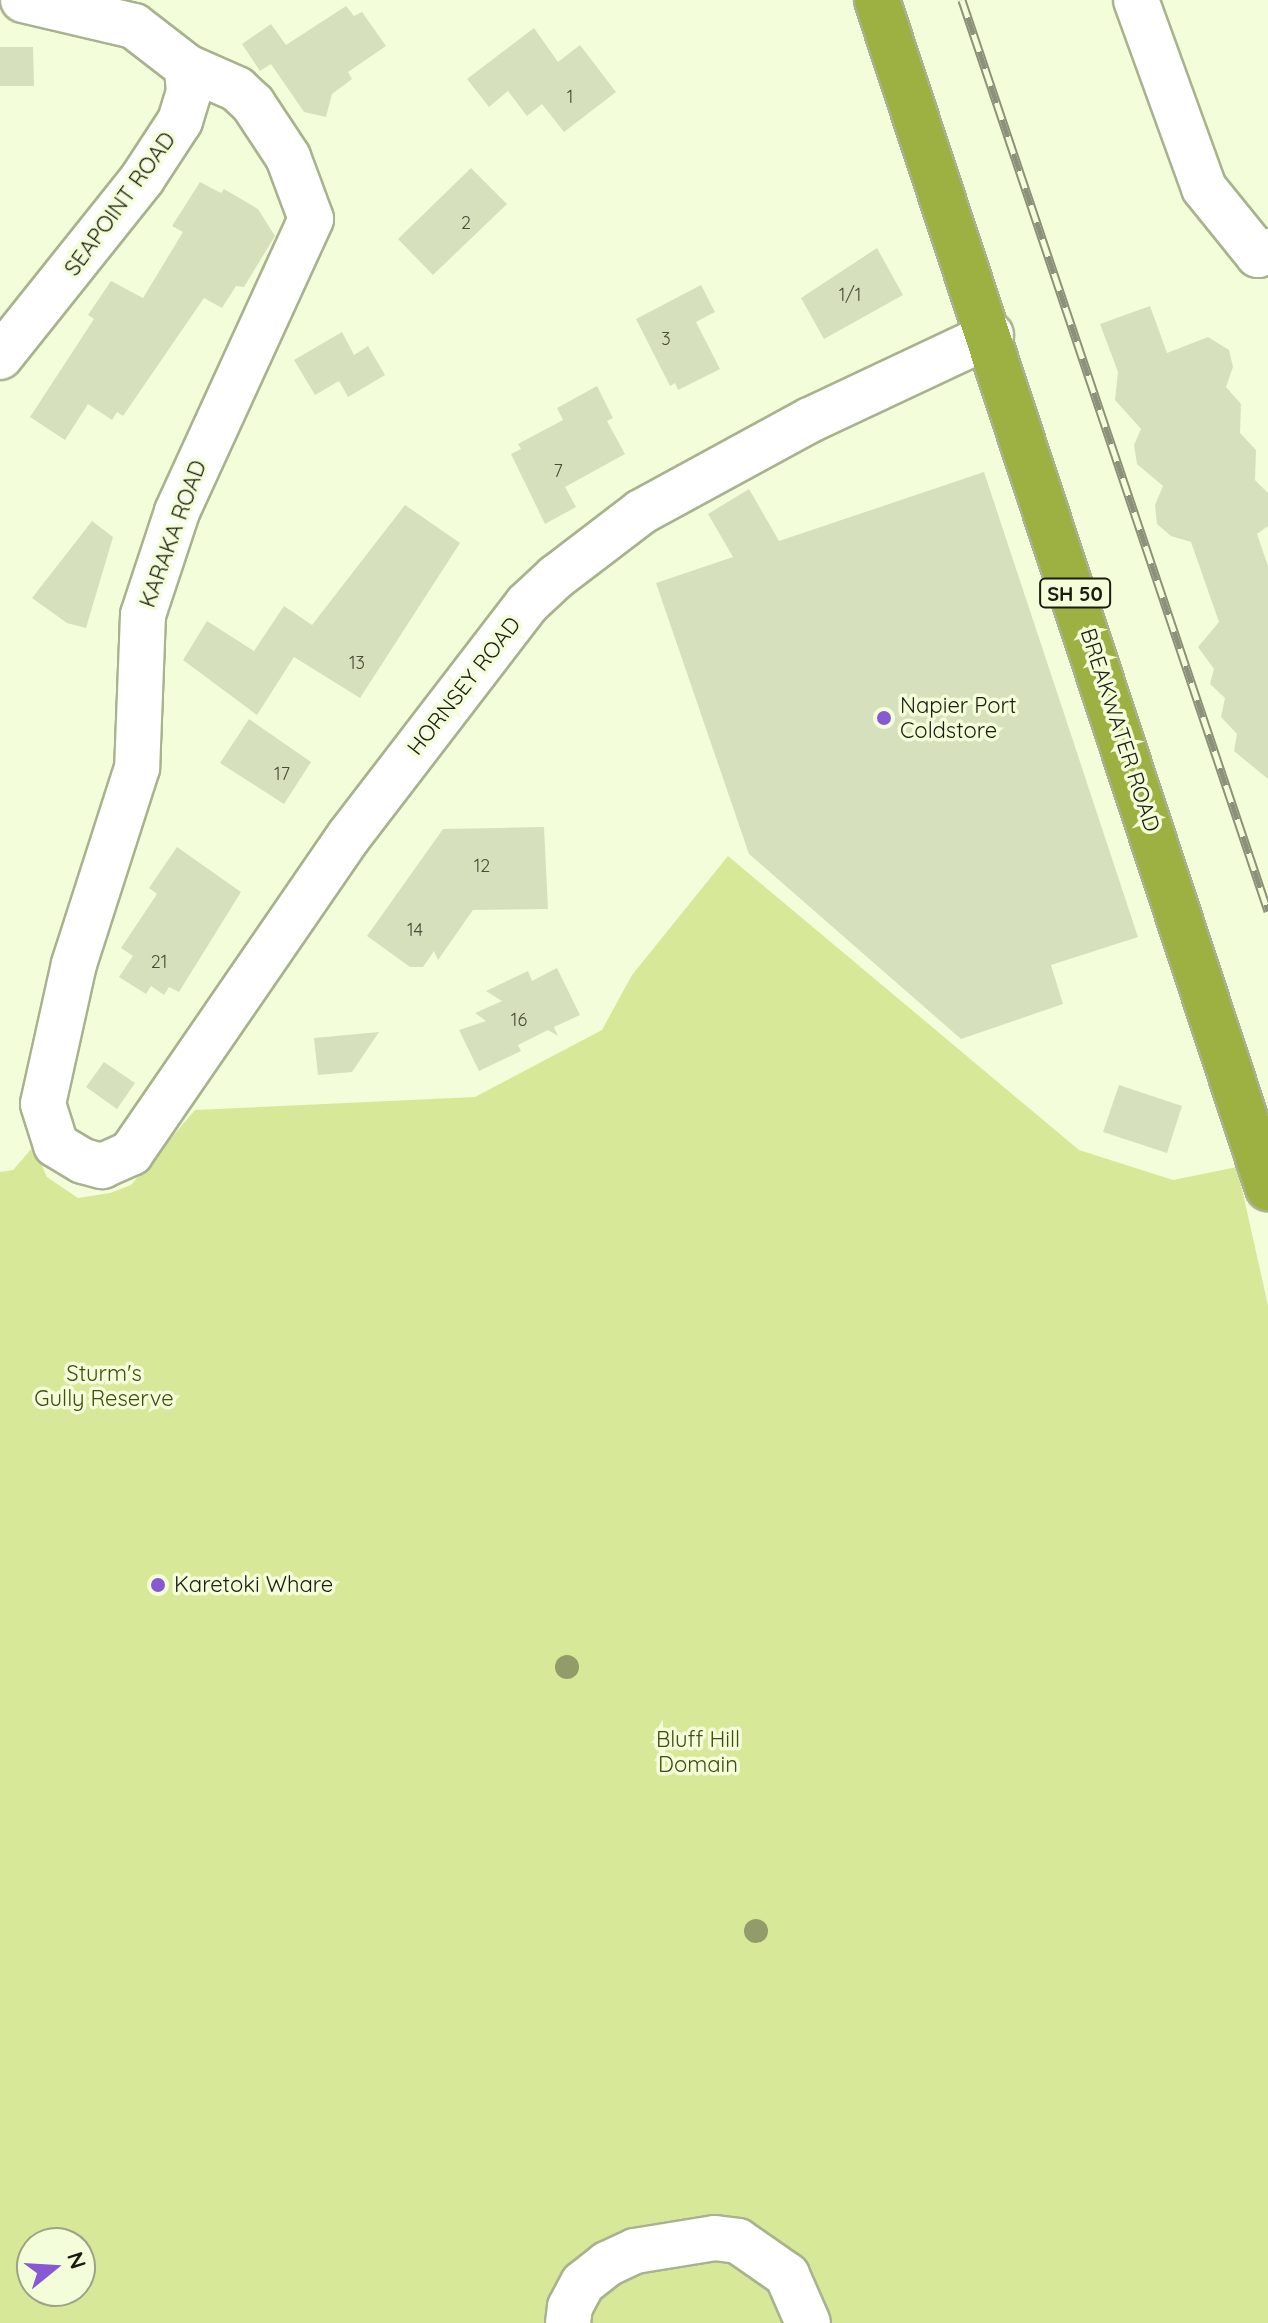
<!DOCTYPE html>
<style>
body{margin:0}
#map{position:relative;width:1268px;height:2323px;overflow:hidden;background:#f4fdd9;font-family:Quicksand,sans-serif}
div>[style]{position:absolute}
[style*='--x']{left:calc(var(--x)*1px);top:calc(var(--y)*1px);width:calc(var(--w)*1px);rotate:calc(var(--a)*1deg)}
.green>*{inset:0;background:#d7e999}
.building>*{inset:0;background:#d7e0bc}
.roads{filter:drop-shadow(2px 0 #a9b28f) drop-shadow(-2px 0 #a9b28f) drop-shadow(0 2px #a9b28f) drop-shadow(0 -2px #a9b28f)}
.minor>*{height:44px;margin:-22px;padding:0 22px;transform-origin:22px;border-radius:22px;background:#fff}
.highway>*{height:44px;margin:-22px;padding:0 22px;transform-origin:22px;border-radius:22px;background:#9db142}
.rail>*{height:9px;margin-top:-4.5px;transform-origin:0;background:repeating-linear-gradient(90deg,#f4fdd9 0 18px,#8c9279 0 36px);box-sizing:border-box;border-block:2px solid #8c9279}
.trees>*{width:24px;height:24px;margin:-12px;border-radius:50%;background:#929c6a}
.dots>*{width:22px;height:22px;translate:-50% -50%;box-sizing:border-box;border:4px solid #f4fdd9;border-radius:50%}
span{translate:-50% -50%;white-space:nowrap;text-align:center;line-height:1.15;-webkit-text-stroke:7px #f4fdd9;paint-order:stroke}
.number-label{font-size:18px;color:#484d3a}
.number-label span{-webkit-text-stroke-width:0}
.shield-label span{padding:2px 6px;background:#f4fdd9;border:2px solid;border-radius:6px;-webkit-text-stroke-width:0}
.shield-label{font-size:20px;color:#191c0f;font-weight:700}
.street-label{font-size:22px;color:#191c0f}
.poi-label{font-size:22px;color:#191c0f}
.left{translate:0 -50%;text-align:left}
.park-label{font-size:22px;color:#424c10}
.north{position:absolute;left:16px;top:2227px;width:80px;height:80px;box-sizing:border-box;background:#f4fdd9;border:2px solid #9ca388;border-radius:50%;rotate:72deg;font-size:22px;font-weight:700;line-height:32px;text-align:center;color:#191c0f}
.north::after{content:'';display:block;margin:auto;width:28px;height:36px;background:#8859d2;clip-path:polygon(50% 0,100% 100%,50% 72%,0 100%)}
</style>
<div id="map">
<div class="green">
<div style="clip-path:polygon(evenodd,728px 856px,1079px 1150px,1173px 1180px,1237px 1167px,1268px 1305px,1268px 2323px,0 2323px,0 1172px,13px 1170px,33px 1147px,47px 1177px,78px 1198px,110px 1193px,131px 1185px,195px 1110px,475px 1097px,602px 1030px,632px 975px,728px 856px,32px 2243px,80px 2243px,80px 2291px,32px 2291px,32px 2243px)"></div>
</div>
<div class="building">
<div style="clip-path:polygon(346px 6px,354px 16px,362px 12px,386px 46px,348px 72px,352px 79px,332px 94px,326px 117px,304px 112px,271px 64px,260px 71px,242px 44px,271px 24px,286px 45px)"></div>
<div style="clip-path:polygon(534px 28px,558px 62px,580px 45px,616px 92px,564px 132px,542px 104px,527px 116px,508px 91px,489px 107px,467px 79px)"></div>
<div style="clip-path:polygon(0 47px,33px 47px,34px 86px,0 86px)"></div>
<div style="clip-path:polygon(471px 168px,507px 204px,433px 275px,398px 239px)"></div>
<div style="clip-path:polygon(200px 182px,221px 193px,224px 189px,258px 209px,275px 236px,244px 287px,236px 286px,222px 308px,204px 298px,123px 416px,117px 412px,112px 420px,88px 404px,65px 440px,30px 417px,94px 319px,88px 315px,111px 281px,143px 298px,183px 232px,172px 226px)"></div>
<div style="clip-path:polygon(877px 248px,903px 295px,824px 339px,801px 298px)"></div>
<div style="clip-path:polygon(701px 285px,715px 312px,696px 322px,720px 369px,678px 390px,675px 383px,670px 386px,636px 319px)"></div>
<div style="clip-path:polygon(1150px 306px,1167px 353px,1208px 337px,1229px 350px,1233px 367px,1226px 387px,1241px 404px,1240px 433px,1256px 450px,1255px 480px,1268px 493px,1268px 526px,1257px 534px,1268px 566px,1268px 779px,1234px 751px,1237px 734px,1221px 717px,1225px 698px,1210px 684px,1214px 669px,1198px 647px,1219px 622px,1191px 542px,1171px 536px,1157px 524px,1155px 505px,1163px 486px,1137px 464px,1134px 445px,1141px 429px,1115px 400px,1118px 372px,1100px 324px)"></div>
<div style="clip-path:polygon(342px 332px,354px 355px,368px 346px,385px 375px,348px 397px,339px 381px,315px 395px,294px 360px)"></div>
<div style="clip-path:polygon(597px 386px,613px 418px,607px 421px,625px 454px,565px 487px,576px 507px,545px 524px,511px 454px,521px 449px,518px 444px,563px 420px,557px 408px)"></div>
<div style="clip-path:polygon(984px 472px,1138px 937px,1051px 965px,1063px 1004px,961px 1039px,749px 854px,656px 583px,733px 557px,708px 514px,749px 489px,779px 541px)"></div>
<div style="clip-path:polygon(405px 505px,460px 543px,360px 698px,294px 657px,257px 715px,183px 660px,207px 621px,254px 651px,284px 606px,312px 625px)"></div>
<div style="clip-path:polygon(92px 521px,113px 537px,86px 628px,67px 623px,32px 598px)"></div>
<div style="clip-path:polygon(249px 719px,311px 762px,284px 804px,220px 763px)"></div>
<div style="clip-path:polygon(544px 827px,548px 909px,473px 910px,438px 960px,434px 951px,423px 967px,410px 967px,367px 936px,443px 829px)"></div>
<div style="clip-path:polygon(177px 847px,241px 892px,179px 992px,169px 987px,164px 995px,151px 986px,146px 994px,119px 977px,133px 956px,121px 948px,157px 894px,149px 888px)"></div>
<div style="clip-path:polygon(557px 968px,580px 1015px,554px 1027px,558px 1036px,548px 1030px,518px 1045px,521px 1051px,479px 1071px,459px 1030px,486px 1021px,475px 1013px,502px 1001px,486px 991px,528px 971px,532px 981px)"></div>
<div style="clip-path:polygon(379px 1032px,352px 1072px,318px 1075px,314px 1038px)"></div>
<div style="clip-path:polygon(104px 1062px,135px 1083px,117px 1109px,86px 1087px)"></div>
<div style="clip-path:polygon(1119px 1085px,1182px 1106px,1167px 1153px,1103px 1132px)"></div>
</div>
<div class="roads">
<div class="minor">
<div style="--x:1136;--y:0;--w:200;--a:70.1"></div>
<div style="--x:1204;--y:188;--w:86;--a:51.1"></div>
<div style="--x:1258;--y:255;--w:11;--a:-22"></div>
<div style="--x:187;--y:67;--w:55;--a:23.7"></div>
<div style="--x:237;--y:89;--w:22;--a:43"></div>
<div style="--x:253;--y:104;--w:64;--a:56.6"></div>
<div style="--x:288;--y:157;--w:66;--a:69.6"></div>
<div style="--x:311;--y:219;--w:322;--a:114.6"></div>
<div style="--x:177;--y:512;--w:108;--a:108.3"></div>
<div style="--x:143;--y:615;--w:153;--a:92.2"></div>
<div style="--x:137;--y:768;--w:206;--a:107.8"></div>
<div style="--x:74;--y:964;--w:143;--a:102.5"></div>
<div style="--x:43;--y:1104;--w:43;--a:72.4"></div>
<div style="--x:56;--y:1145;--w:31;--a:31"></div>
<div style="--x:83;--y:1161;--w:20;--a:15"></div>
<div style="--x:102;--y:1166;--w:32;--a:-24"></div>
<div style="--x:131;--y:1153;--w:385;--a:-55.5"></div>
<div style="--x:349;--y:836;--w:292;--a:-52.5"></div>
<div style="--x:527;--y:604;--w:40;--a:-43"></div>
<div style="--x:556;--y:577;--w:107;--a:-37.4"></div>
<div style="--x:641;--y:512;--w:192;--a:-28.6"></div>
<div style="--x:810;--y:420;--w:200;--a:-25.2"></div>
<div style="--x:0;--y:357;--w:228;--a:-51.4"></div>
<div style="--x:142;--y:179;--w:69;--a:-56.8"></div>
<div style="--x:180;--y:121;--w:30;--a:-73"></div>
<div style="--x:189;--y:92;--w:25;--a:-95"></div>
<div style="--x:187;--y:67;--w:67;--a:-142.3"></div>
<div style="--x:134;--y:26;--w:114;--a:-166.8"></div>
<div style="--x:568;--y:2323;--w:16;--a:-83"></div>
<div style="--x:570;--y:2307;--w:27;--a:-62"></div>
<div style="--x:583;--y:2283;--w:31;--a:-38"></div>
<div style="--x:607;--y:2264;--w:31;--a:-25"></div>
<div style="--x:635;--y:2251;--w:81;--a:-9.2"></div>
<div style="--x:715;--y:2238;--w:23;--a:7"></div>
<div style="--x:738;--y:2241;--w:60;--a:34.8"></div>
<div style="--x:787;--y:2275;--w:52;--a:66.4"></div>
</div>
<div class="highway">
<div style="--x:877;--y:0;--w:1251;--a:71.78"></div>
</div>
</div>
<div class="rail">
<div style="--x:962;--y:0;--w:961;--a:71.43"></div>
</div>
<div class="trees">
<div style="left:567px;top:1667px"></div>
<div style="left:756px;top:1931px"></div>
</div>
<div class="dots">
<div style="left:884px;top:718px;background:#8859d2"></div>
<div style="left:158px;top:1585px;background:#8859d2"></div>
</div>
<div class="number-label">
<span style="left:570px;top:97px">1</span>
<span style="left:466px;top:223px">2</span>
<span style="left:850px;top:295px">1/1</span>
<span style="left:666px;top:339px">3</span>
<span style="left:558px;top:471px">7</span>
<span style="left:357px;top:663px">13</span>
<span style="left:282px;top:774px">17</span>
<span style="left:482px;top:866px">12</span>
<span style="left:415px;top:930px">14</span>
<span style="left:159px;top:962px">21</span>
<span style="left:519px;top:1020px">16</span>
</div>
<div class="shield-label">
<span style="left:1075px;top:593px">SH 50</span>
</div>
<div class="street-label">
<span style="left:120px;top:204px;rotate:-54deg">SEAPOINT ROAD</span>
<span style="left:173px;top:534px;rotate:-70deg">KARAKA ROAD</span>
<span style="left:464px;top:686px;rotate:-52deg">HORNSEY ROAD</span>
<span style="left:1120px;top:730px;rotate:72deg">BREAKWATER ROAD</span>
</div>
<div class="poi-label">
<span class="left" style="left:900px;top:718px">Napier Port<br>Coldstore</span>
<span class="left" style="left:174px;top:1585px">Karetoki Whare</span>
</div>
<div class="park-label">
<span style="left:104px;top:1386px">Sturm's<br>Gully Reserve</span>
<span style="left:698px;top:1752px">Bluff Hill<br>Domain</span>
</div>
<div class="north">N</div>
</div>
